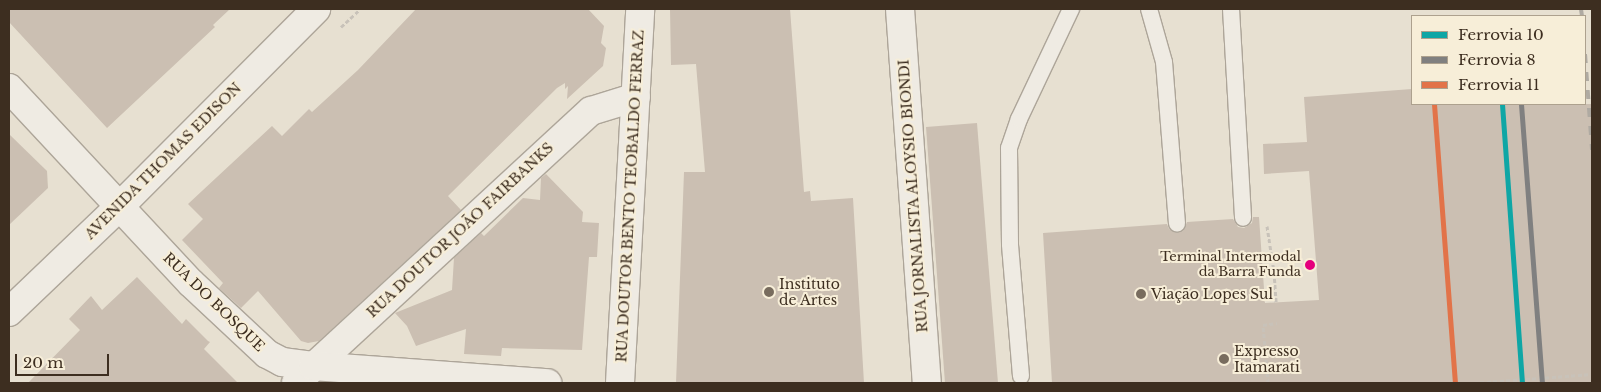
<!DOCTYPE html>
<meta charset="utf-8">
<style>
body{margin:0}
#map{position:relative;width:1601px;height:392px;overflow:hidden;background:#e7e0d1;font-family:"Libre Baskerville",serif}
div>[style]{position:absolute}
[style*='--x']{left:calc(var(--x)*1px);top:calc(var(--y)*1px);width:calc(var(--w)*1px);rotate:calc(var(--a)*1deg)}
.building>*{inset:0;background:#cbbfb2}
.path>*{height:3px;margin-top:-1.5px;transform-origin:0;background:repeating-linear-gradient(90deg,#c8c2b9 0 4px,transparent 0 6.5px)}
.roads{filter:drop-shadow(1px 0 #ada599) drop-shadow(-1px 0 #ada599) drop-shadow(0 1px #ada599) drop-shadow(0 -1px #ada599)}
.service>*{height:16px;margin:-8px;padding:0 8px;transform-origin:8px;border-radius:8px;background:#efebe3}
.minor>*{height:28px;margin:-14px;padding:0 14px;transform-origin:14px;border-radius:14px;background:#efebe3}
.tertiary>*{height:28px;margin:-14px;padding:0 14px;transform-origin:14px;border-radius:14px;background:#efebe3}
.rail>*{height:4px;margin-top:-2px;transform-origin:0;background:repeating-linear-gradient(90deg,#afaaa2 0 9px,transparent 0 18px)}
.rail-1>*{height:5px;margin:-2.5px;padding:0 2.5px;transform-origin:2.5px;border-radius:2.5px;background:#0fa6a5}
.rail-2>*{height:5px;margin:-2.5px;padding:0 2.5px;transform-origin:2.5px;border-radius:2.5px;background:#808080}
.rail-3>*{height:5px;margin:-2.5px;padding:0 2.5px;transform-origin:2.5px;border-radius:2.5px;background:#e27349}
.dots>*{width:14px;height:14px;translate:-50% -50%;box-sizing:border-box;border:2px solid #f7eed8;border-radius:50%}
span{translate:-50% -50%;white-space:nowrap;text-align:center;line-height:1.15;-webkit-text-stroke:4px #f7eed8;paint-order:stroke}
.bus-label{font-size:13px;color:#3d2e20}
.right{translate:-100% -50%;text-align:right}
.street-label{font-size:14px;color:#3d2e20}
.poi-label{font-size:14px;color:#3d2e20}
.left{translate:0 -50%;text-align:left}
.frame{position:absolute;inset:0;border:10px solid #3d2e20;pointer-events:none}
.legend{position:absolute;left:1411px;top:15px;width:175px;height:90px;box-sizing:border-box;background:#f7eed8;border:1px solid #ada18e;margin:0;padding:6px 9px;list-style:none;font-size:15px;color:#3d2e20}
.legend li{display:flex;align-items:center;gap:10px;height:25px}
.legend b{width:25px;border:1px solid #ada18e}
.scale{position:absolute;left:15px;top:354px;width:94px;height:22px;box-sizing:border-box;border:2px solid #3d2e20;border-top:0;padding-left:6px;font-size:15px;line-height:18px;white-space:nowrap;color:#3d2e20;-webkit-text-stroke:4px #f7eed8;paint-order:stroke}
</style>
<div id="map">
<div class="building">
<div style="clip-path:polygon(9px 9px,230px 9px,213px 25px,215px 27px,107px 128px,9px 22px)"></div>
<div style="clip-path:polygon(416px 9px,588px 9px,604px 26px,601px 43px,606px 48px,603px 66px,567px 99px,568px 86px,565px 89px,565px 83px,557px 88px,448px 196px,461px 210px,319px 341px,308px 343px,301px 341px,258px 291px,241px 308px,219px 288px,223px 283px,182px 240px,203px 219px,188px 204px,272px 126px,282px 136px,309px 109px,312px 112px,358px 70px)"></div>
<div style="clip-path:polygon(670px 9px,790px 9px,804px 192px,810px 191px,811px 201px,853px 198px,864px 383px,676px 383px,684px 172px,705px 172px,696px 64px,671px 65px)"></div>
<div style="clip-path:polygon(1412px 89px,1412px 104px,1592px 104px,1592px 383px,1052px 383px,1043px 233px,1167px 224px,1169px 229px,1177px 233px,1183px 231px,1187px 222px,1233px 219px,1238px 227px,1244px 228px,1252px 223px,1253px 217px,1259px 217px,1265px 303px,1319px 300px,1309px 171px,1264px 174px,1263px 144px,1307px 142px,1304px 97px)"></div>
<div style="clip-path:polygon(977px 123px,998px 383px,945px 383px,926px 127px)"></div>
<div style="clip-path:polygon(9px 134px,47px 171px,48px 188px,9px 225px)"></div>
<div style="clip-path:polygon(546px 174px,583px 212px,582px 222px,599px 223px,597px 257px,589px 257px,582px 350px,502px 348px,501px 356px,464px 354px,466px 329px,416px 346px,407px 326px,395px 313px,452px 290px,454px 258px,481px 233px,484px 236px,523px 198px,540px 200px,541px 178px)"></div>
<div style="clip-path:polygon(137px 277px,182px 324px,186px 319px,208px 341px,210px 342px,204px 349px,238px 383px,28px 383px,80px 330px,69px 319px,91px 296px,102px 310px)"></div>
</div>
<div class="path">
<div style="--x:341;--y:27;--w:26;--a:-43"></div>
<div style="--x:1267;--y:226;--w:47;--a:81.3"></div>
<div style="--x:1274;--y:272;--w:31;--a:86"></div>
<div style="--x:1268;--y:383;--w:58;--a:-94.9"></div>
<div style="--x:1263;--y:325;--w:14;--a:-8"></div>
<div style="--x:1474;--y:383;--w:118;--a:-4.4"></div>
</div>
<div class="roads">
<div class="service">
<div style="--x:1149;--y:9;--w:55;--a:74.2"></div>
<div style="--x:1164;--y:62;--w:162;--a:85.4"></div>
<div style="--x:1231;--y:9;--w:209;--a:86.7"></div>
<div style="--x:1021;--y:376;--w:132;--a:-94.8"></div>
<div style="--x:1010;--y:244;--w:96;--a:-90.6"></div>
<div style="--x:1009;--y:148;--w:31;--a:-71"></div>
<div style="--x:1019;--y:119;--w:122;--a:-64.7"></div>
</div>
<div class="minor">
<div style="--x:296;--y:383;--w:401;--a:-42.7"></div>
<div style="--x:591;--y:111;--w:47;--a:-17.3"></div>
</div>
<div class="tertiary">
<div style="--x:900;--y:9;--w:375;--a:85.9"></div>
<div style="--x:9;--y:88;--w:267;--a:47"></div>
<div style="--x:191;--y:283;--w:104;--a:43.1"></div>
<div style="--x:267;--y:354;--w:17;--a:28"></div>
<div style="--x:282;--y:362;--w:31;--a:7"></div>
<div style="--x:313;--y:366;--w:235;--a:4.2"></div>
<div style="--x:9;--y:312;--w:153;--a:-43.7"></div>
<div style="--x:120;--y:206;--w:278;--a:-45.1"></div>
<div style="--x:620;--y:383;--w:375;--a:-86.9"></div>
</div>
</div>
<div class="rail">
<div style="--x:1581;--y:9;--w:7;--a:82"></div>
<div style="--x:1585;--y:54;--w:96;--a:85.8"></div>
</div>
<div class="rail-1">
<div style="--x:1502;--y:104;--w:280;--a:85.9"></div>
</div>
<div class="rail-2">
<div style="--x:1521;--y:104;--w:280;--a:85.7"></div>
</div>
<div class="rail-3">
<div style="--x:1434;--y:104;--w:280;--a:85.7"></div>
</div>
<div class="dots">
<div style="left:1310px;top:265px;background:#e5007d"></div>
<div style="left:769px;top:292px;background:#786c5e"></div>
<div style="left:1141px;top:294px;background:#786c5e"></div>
<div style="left:1224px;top:359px;background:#786c5e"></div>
</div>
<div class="bus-label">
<span class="right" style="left:1301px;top:265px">Terminal Intermodal<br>da Barra Funda</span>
</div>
<div class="street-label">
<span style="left:163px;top:161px;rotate:-45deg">AVENIDA THOMAS EDISON</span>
<span style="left:630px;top:196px;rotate:-87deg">RUA DOUTOR BENTO TEOBALDO FERRAZ</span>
<span style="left:913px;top:196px;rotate:-94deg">RUA JORNALISTA ALOYSIO BIONDI</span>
<span style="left:460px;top:230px;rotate:-43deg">RUA DOUTOR JOÃO FAIRBANKS</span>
<span style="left:214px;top:302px;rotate:44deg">RUA DO BOSQUE</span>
</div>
<div class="poi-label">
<span class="left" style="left:779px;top:292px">Instituto<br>de Artes</span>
<span class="left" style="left:1151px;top:294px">Viação Lopes Sul</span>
<span class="left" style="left:1234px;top:359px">Expresso<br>Itamarati</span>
</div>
<div class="frame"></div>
<ul class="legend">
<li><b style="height:6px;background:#0fa6a5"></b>Ferrovia 10</li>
<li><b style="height:6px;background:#808080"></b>Ferrovia 8</li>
<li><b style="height:6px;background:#e27349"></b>Ferrovia 11</li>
</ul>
<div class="scale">20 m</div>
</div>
